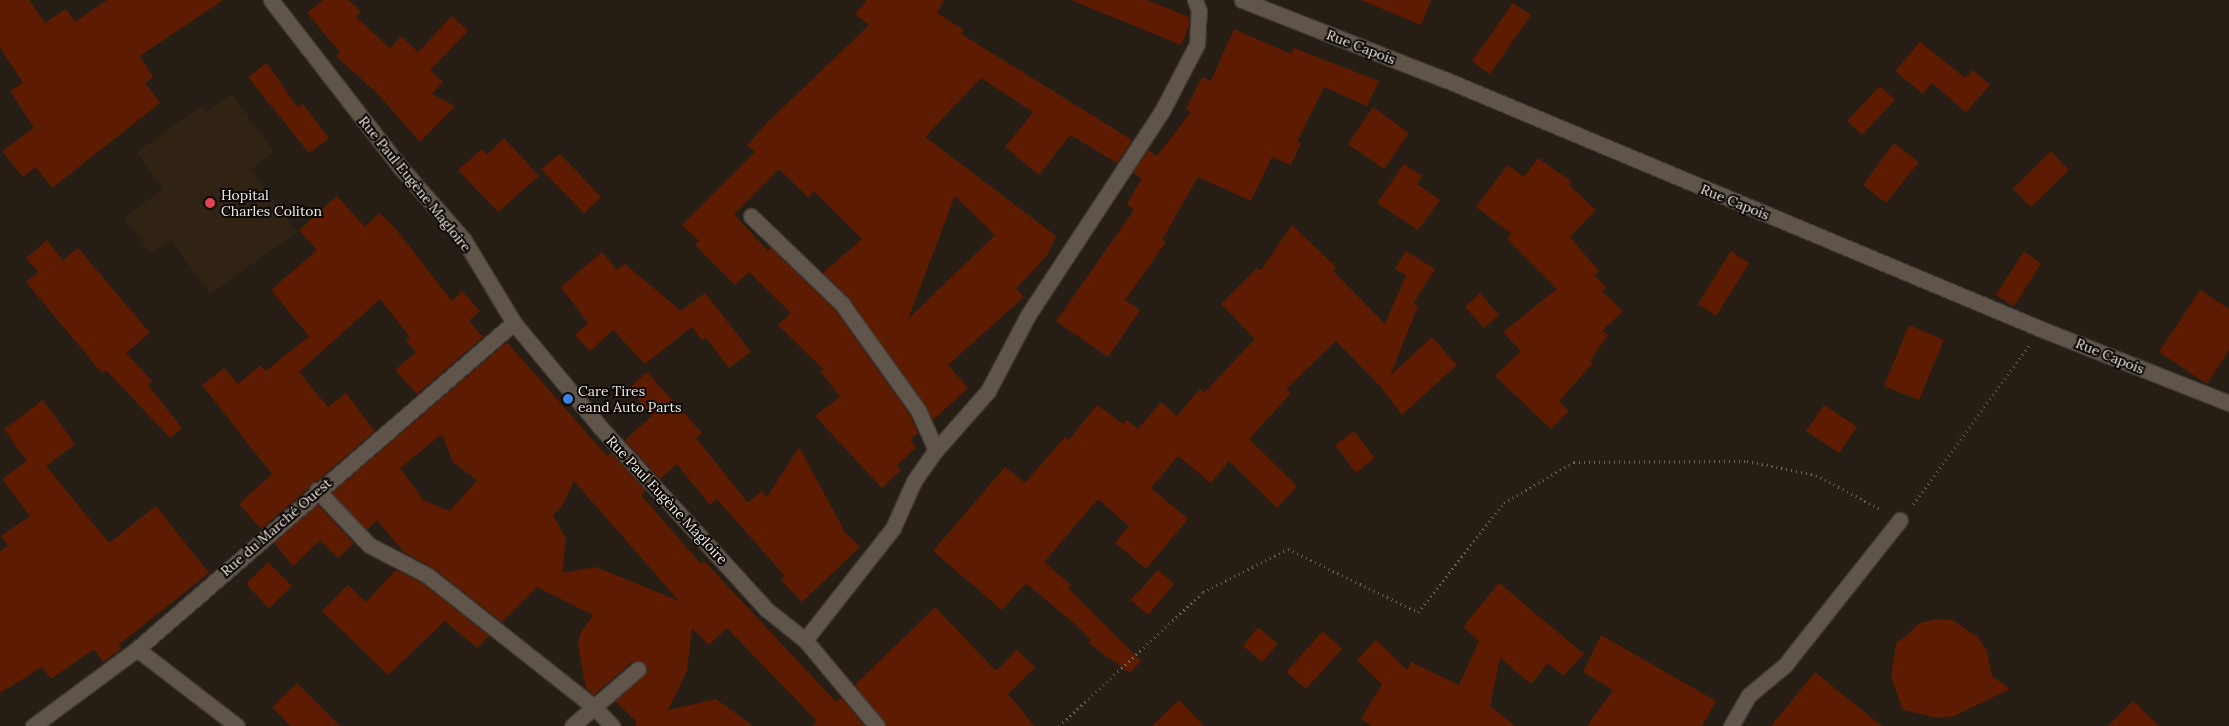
<!DOCTYPE html>
<meta charset="utf-8">
<style>
body{margin:0}
#map{position:relative;width:2229px;height:726px;overflow:hidden;background:#261e14;font-family:Lora,serif}
div>[style]{position:absolute}
[style*='--x']{left:calc(var(--x)*1px);top:calc(var(--y)*1px);width:calc(var(--w)*1px);rotate:calc(var(--a)*1deg)}
.built>*{inset:0;background:#302314}
.building>*{inset:0;background:#5d1c02}
.path>*{height:3px;margin-top:-1.5px;transform-origin:0;background:repeating-linear-gradient(90deg,#6d665d 0 1px,transparent 0 5px)}
.roads{filter:drop-shadow(1px 0 #413a34) drop-shadow(-1px 0 #413a34) drop-shadow(0 1px #413a34) drop-shadow(0 -1px #413a34)}
.minor>*{height:15px;margin:-7.5px;padding:0 7.5px;transform-origin:7.5px;border-radius:7.5px;background:#60554a}
.dots>*{width:14px;height:14px;translate:-50% -50%;box-sizing:border-box;border:2px solid #0c0805;border-radius:50%}
span{translate:-50% -50%;white-space:nowrap;text-align:center;line-height:1.15;-webkit-text-stroke:4px #0c0805;paint-order:stroke}
.street-label{font-size:14px;color:#f2ece5}
.poi-label{font-size:14px;color:#f2ece5}
.left{translate:0 -50%;text-align:left}
</style>
<div id="map">
<div class="built">
<div style="clip-path:polygon(232px 94px,274px 152px,251px 169px,297px 232px,210px 294px,171px 240px,151px 254px,125px 217px,163px 189px,137px 152px,202px 106px,207px 112px)"></div>
</div>
<div class="building">
<div style="clip-path:polygon(0 0,29px 0,45px 23px,66px 9px,75px 22px,107px 0,223px 0,140px 56px,153px 77px,145px 83px,160px 103px,52px 188px,36px 167px,23px 177px,2px 151px,34px 128px,10px 91px,23px 83px,0 47px)"></div>
<div style="clip-path:polygon(323px 0,348px 0,361px 11px,356px 17px,390px 48px,401px 36px,418px 52px,452px 16px,468px 31px,430px 70px,443px 82px,432px 94px,455px 106px,420px 142px,378px 94px,336px 56px,340px 52px,307px 13px)"></div>
<div style="clip-path:polygon(evenodd,867px 0,944px 0,937px 13px,964px 30px,961px 34px,1132px 140px,1117px 163px,1070px 135px,1039px 175px,1005px 147px,1033px 112px,981px 78px,925px 137px,1056px 236px,1048px 254px,1016px 289px,1024px 297px,948px 365px,968px 388px,933px 420px,850px 299px,823px 273px,862px 239px,814px 191px,808px 197px,779px 169px,734px 214px,768px 251px,771px 248px,835px 310px,910px 415px,918px 433px,910px 440px,916px 448px,897px 465px,901px 470px,882px 488px,815px 416px,840px 397px,820px 371px,823px 369px,778px 325px,791px 313px,749px 272px,735px 285px,695px 245px,699px 241px,682px 225px,755px 152px,747px 145px,770px 120px,869px 25px,855px 14px,867px 0,955px 196px,995px 235px,908px 319px,955px 196px)"></div>
<div style="clip-path:polygon(1071px 0,1147px 0,1189px 17px,1189px 26px,1181px 45px)"></div>
<div style="clip-path:polygon(1361px 0,1431px 0,1421px 25px)"></div>
<div style="clip-path:polygon(1513px 3px,1531px 15px,1490px 74px,1472px 61px)"></div>
<div style="clip-path:polygon(1234px 29px,1291px 54px,1294px 48px,1379px 81px,1367px 106px,1324px 87px,1297px 142px,1301px 143px,1291px 165px,1272px 157px,1251px 201px,1198px 177px,1162px 240px,1166px 242px,1125px 300px,1140px 310px,1108px 357px,1056px 321px,1134px 210px,1127px 204px,1142px 178px,1133px 173px,1148px 150px,1157px 156px,1191px 112px,1186px 109px,1202px 77px,1211px 81px)"></div>
<div style="clip-path:polygon(1920px 42px,1965px 78px,1973px 70px,1990px 85px,1966px 112px,1932px 83px,1923px 94px,1895px 71px)"></div>
<div style="clip-path:polygon(267px 63px,298px 108px,303px 104px,329px 138px,309px 153px,248px 77px)"></div>
<div style="clip-path:polygon(1880px 86px,1895px 100px,1862px 135px,1847px 121px)"></div>
<div style="clip-path:polygon(1373px 107px,1409px 133px,1384px 169px,1348px 144px)"></div>
<div style="clip-path:polygon(504px 138px,539px 176px,498px 212px,458px 170px,482px 149px,487px 155px)"></div>
<div style="clip-path:polygon(1894px 143px,1919px 162px,1886px 203px,1863px 185px)"></div>
<div style="clip-path:polygon(2051px 151px,2069px 170px,2031px 207px,2013px 189px)"></div>
<div style="clip-path:polygon(560px 154px,601px 197px,584px 213px,541px 169px)"></div>
<div style="clip-path:polygon(1538px 158px,1572px 182px,1569px 185px,1596px 210px,1570px 237px,1599px 271px,1595px 275px,1606px 288px,1602px 291px,1623px 311px,1602px 331px,1608px 335px,1590px 361px,1593px 363px,1559px 401px,1569px 411px,1551px 429px,1495px 376px,1521px 351px,1503px 332px,1557px 289px,1507px 239px,1512px 234px,1476px 207px,1508px 165px,1524px 177px)"></div>
<div style="clip-path:polygon(1404px 164px,1422px 176px,1417px 184px,1440px 200px,1418px 230px,1377px 203px)"></div>
<div style="clip-path:polygon(337px 196px,365px 227px,379px 213px,394px 227px,452px 301px,462px 291px,480px 311px,469px 321px,483px 337px,417px 394px,395px 370px,416px 352px,406px 341px,410px 337px,380px 299px,299px 372px,328px 407px,346px 393px,375px 431px,261px 529px,239px 504px,272px 474px,202px 385px,224px 368px,238px 384px,261px 365px,266px 371px,309px 336px,271px 290px,317px 250px,299px 230px)"></div>
<div style="clip-path:polygon(1292px 225px,1336px 267px,1333px 271px,1385px 324px,1406px 275px,1395px 269px,1406px 251px,1435px 269px,1413px 304px,1418px 306px,1390px 376px,1432px 337px,1457px 365px,1402px 415px,1380px 386px,1336px 341px,1286px 389px,1291px 393px,1249px 439px,1297px 486px,1277px 508px,1229px 461px,1211px 483px,1178px 456px,1151px 488px,1188px 519px,1146px 569px,1115px 543px,1129px 526px,1098px 499px,1044px 562px,1071px 585px,1068px 588px,1141px 661px,1130px 673px,1088px 643px,1091px 640px,1075px 624px,1026px 583px,1002px 610px,933px 551px,1005px 467px,1025px 483px,1065px 437px,1069px 440px,1097px 405px,1123px 424px,1127px 420px,1138px 429px,1161px 402px,1177px 416px,1200px 389px,1204px 393px,1255px 339px,1221px 304px,1257px 268px,1261px 270px)"></div>
<div style="clip-path:polygon(47px 240px,63px 260px,78px 248px,150px 333px,126px 353px,152px 381px,148px 385px,182px 428px,170px 438px,106px 370px,102px 373px,26px 282px,38px 272px,26px 258px)"></div>
<div style="clip-path:polygon(1731px 251px,1749px 263px,1716px 316px,1698px 304px)"></div>
<div style="clip-path:polygon(2024px 251px,2041px 264px,2014px 306px,1996px 295px)"></div>
<div style="clip-path:polygon(602px 252px,617px 270px,625px 264px,681px 311px,705px 293px,751px 352px,729px 368px,706px 338px,702px 340px,692px 327px,645px 364px,613px 330px,590px 351px,575px 335px,588px 323px,561px 287px)"></div>
<div style="clip-path:polygon(2200px 290px,2229px 309px,2229px 350px,2207px 384px,2159px 352px)"></div>
<div style="clip-path:polygon(1480px 293px,1499px 315px,1484px 328px,1465px 307px)"></div>
<div style="clip-path:polygon(1909px 325px,1944px 340px,1919px 400px,1884px 386px)"></div>
<div style="clip-path:polygon(evenodd,507px 342px,607px 456px,611px 453px,646px 491px,641px 495px,701px 564px,704px 561px,836px 702px,841px 698px,865px 726px,812px 726px,817px 721px,727px 628px,709px 645px,692px 628px,687px 671px,668px 710px,716px 699px,753px 726px,636px 726px,636px 721px,615px 701px,644px 676px,645px 663px,632px 662px,594px 695px,586px 688px,578px 645px,580px 634px,593px 615px,537px 587px,502px 622px,433px 568px,404px 552px,377px 520px,367px 530px,332px 493px,507px 342px,442px 434px,453px 462px,477px 480px,450px 511px,423px 500px,400px 468px,442px 434px,507px 342px,574px 481px,679px 601px,596px 567px,562px 573px,566px 539px,553px 515px,562px 506px,574px 481px)"></div>
<div style="clip-path:polygon(647px 372px,702px 433px,696px 438px,748px 503px,762px 491px,767px 497px,799px 447px,845px 532px,860px 547px,802px 602px,781px 580px,785px 576px,717px 499px,710px 505px,677px 464px,660px 479px,625px 440px,652px 416px,629px 389px)"></div>
<div style="clip-path:polygon(43px 400px,75px 444px,46px 466px,109px 543px,156px 506px,209px 573px,118px 645px,121px 649px,103px 662px,94px 649px,51px 679px,42px 667px,0 693px,0 551px,8px 546px,1px 536px,30px 516px,2px 479px,27px 461px,4px 429px)"></div>
<div style="clip-path:polygon(1824px 405px,1857px 427px,1839px 453px,1806px 431px)"></div>
<div style="clip-path:polygon(1354px 431px,1375px 458px,1356px 473px,1335px 445px)"></div>
<div style="clip-path:polygon(318px 505px,354px 543px,338px 558px,320px 540px,293px 566px,274px 543px)"></div>
<div style="clip-path:polygon(268px 562px,292px 586px,269px 608px,246px 584px)"></div>
<div style="clip-path:polygon(396px 570px,422px 583px,489px 636px,477px 648px,445px 621px,388px 675px,322px 611px,348px 585px,366px 602px)"></div>
<div style="clip-path:polygon(1158px 570px,1174px 584px,1148px 615px,1131px 600px)"></div>
<div style="clip-path:polygon(1499px 583px,1584px 654px,1563px 676px,1548px 663px,1531px 684px,1500px 658px,1490px 706px,1515px 726px,1372px 726px,1361px 719px,1382px 684px,1357px 660px,1376px 640px,1407px 670px,1411px 662px,1459px 685px,1479px 641px,1463px 627px)"></div>
<div style="clip-path:polygon(935px 607px,996px 671px,1017px 650px,1035px 667px,1008px 694px,1034px 726px,886px 726px,855px 685px)"></div>
<div style="clip-path:polygon(1936px 619px,1952px 620px,1978px 637px,1987px 651px,1992px 676px,2010px 689px,1954px 716px,1938px 718px,1903px 710px,1891px 677px,1896px 644px,1920px 623px)"></div>
<div style="clip-path:polygon(1258px 627px,1278px 644px,1262px 662px,1243px 646px)"></div>
<div style="clip-path:polygon(1323px 631px,1342px 649px,1306px 689px,1286px 672px)"></div>
<div style="clip-path:polygon(1601px 635px,1716px 701px,1702px 726px,1587px 726px,1613px 690px,1583px 672px)"></div>
<div style="clip-path:polygon(1815px 672px,1882px 726px,1771px 726px)"></div>
<div style="clip-path:polygon(297px 683px,340px 726px,291px 726px,272px 707px)"></div>
<div style="clip-path:polygon(1179px 700px,1204px 726px,1152px 726px)"></div>
<div style="clip-path:polygon(2133px 701px,2159px 726px,2108px 726px)"></div>
</div>
<div class="path">
<div style="--x:1913;--y:504;--w:196;--a:-53.7"></div>
<div style="--x:1059;--y:726;--w:197;--a:-42.9"></div>
<div style="--x:1203;--y:592;--w:95;--a:-26.8"></div>
<div style="--x:1288;--y:549;--w:144;--a:25.9"></div>
<div style="--x:1418;--y:612;--w:139;--a:-51.7"></div>
<div style="--x:1504;--y:503;--w:81;--a:-30.4"></div>
<div style="--x:1574;--y:462;--w:173;--a:-0.3"></div>
<div style="--x:1747;--y:461;--w:70;--a:11.5"></div>
<div style="--x:1816;--y:475;--w:75;--a:27.9"></div>
</div>
<div class="roads">
<div class="minor">
<div style="--x:271;--y:0;--w:212;--a:52.3"></div>
<div style="--x:401;--y:168;--w:96;--a:48.8"></div>
<div style="--x:464;--y:240;--w:97;--a:58.9"></div>
<div style="--x:514;--y:323;--w:135;--a:50.4"></div>
<div style="--x:600;--y:427;--w:246;--a:47.6"></div>
<div style="--x:766;--y:609;--w:50;--a:38.5"></div>
<div style="--x:805;--y:640;--w:112;--a:50.1"></div>
<div style="--x:1242;--y:0;--w:217;--a:21.4"></div>
<div style="--x:1444;--y:79;--w:647;--a:22.72"></div>
<div style="--x:2041;--y:329;--w:202;--a:21.5"></div>
<div style="--x:751;--y:216;--w:127;--a:44"></div>
<div style="--x:842;--y:304;--w:130;--a:54.4"></div>
<div style="--x:918;--y:410;--w:44;--a:65.8"></div>
<div style="--x:317;--y:490;--w:76;--a:46.6"></div>
<div style="--x:369;--y:545;--w:65;--a:27.3"></div>
<div style="--x:427;--y:575;--w:211;--a:38.3"></div>
<div style="--x:593;--y:706;--w:28;--a:46"></div>
<div style="--x:805;--y:640;--w:142;--a:-51.8"></div>
<div style="--x:893;--y:528;--w:51;--a:-65.9"></div>
<div style="--x:914;--y:481;--w:38;--a:-55"></div>
<div style="--x:936;--y:450;--w:79;--a:-48.6"></div>
<div style="--x:988;--y:391;--w:86;--a:-62.2"></div>
<div style="--x:1028;--y:315;--w:244;--a:-56.7"></div>
<div style="--x:1162;--y:111;--w:76;--a:-62.4"></div>
<div style="--x:1197;--y:44;--w:33;--a:-87"></div>
<div style="--x:1199;--y:11;--w:12;--a:-110"></div>
<div style="--x:137;--y:649;--w:126;--a:37.6"></div>
<div style="--x:33;--y:726;--w:129;--a:-36.5"></div>
<div style="--x:137;--y:649;--w:498;--a:-40.9"></div>
<div style="--x:572;--y:726;--w:87;--a:-40.8"></div>
<div style="--x:1731;--y:726;--w:36;--a:-60"></div>
<div style="--x:1749;--y:695;--w:47;--a:-39.8"></div>
<div style="--x:1785;--y:665;--w:185;--a:-51.6"></div>
</div>
</div>
<div class="dots">
<div style="left:210px;top:203px;background:#e0444e"></div>
<div style="left:568px;top:399px;background:#3f7fe0"></div>
</div>
<div class="street-label">
<span style="left:1361px;top:47px;rotate:21deg">Rue Capois</span>
<span style="left:415px;top:184px;rotate:51deg">Rue Paul Eugène Magloire</span>
<span style="left:1735px;top:202px;rotate:22deg">Rue Capois</span>
<span style="left:2110px;top:356px;rotate:22deg">Rue Capois</span>
<span style="left:667px;top:500px;rotate:47deg">Rue Paul Eugène Magloire</span>
<span style="left:276px;top:527px;rotate:-41deg">Rue du Marché Ouest</span>
</div>
<div class="poi-label">
<span class="left" style="left:221px;top:203px">Hopital<br>Charles Coliton</span>
<span class="left" style="left:578px;top:399px">Care Tires<br>eand Auto Parts</span>
</div>
</div>
